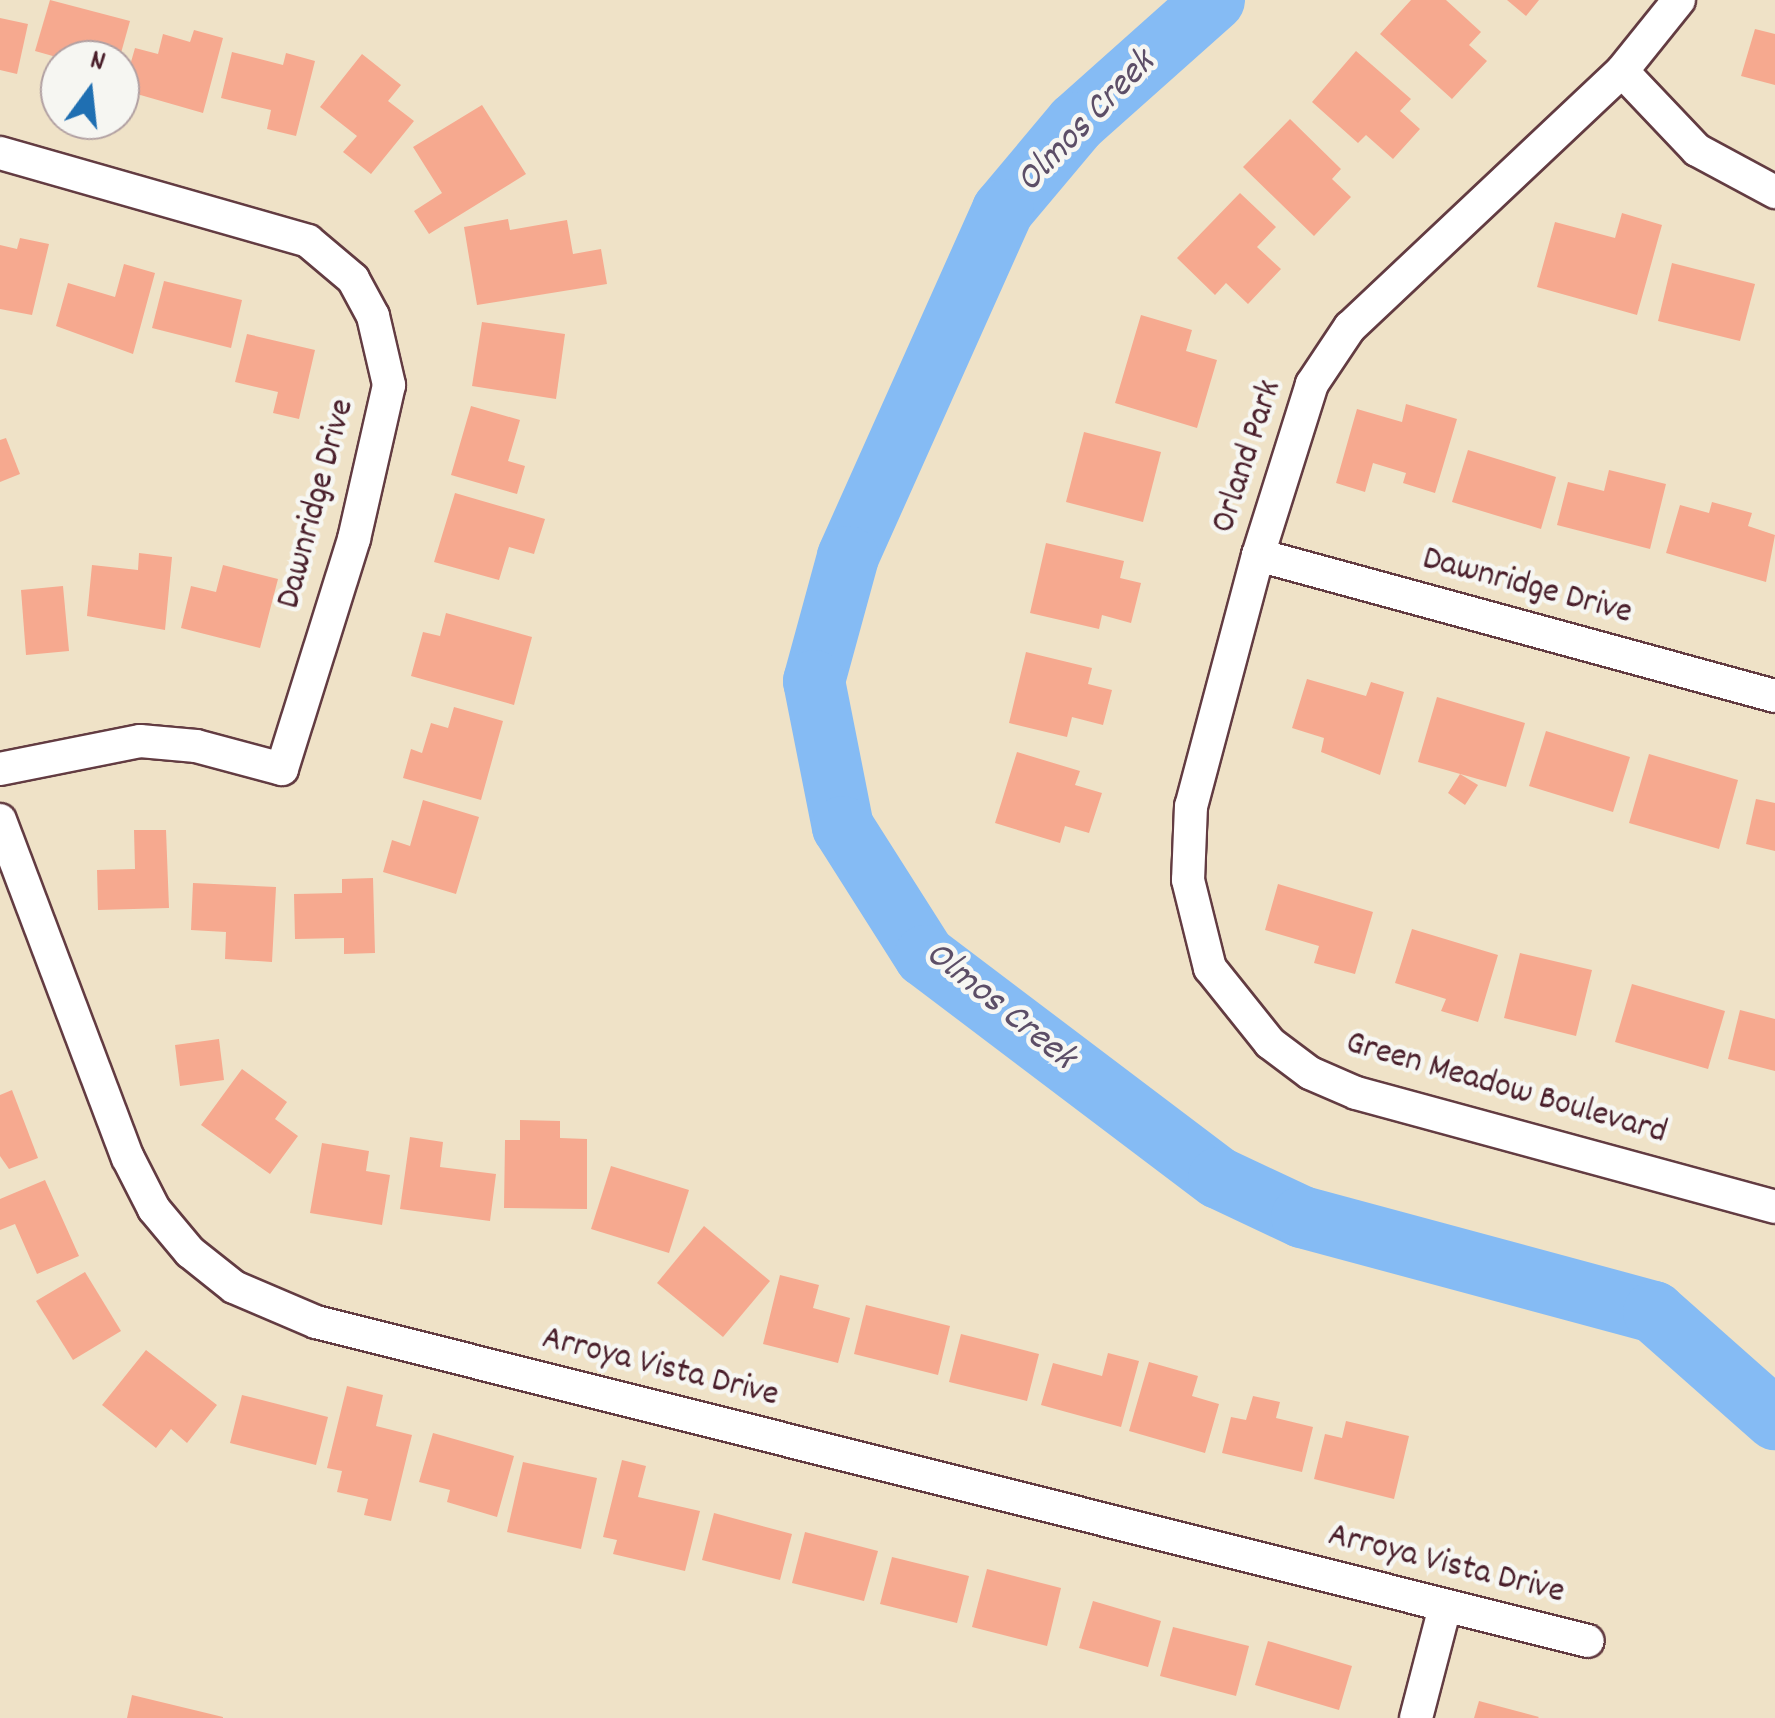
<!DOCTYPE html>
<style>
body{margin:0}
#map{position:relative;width:1775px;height:1718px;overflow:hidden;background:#efe2c7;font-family:Dekko,sans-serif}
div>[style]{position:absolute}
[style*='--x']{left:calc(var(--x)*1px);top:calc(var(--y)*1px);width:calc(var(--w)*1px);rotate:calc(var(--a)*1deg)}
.river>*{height:62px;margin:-31px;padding:0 31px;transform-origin:31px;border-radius:31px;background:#85bbf4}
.building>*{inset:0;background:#f6a98f}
.roads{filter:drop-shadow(2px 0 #633c42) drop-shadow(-2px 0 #633c42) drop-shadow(0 2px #633c42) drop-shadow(0 -2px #633c42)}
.minor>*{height:32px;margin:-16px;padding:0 16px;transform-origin:16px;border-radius:16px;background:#fff}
span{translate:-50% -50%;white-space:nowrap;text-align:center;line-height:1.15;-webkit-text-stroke:9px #f6f6f2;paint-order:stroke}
.street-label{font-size:35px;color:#4a1f2b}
.water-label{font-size:38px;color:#5c4e67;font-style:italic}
.north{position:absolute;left:40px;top:40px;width:100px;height:100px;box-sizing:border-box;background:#f6f6f2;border:2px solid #b1a0a2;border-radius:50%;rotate:15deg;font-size:28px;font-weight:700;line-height:40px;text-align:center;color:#4a1f2b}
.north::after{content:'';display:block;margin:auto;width:35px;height:45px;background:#1f6fb2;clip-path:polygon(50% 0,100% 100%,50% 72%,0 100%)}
</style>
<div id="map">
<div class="river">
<div style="--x:1214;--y:0;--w:185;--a:138.3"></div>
<div style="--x:1076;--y:123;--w:114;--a:130"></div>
<div style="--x:1003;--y:210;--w:380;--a:114.1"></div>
<div style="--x:848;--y:557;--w:129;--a:105.3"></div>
<div style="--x:814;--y:681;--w:149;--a:78.8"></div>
<div style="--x:843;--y:827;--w:153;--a:57.6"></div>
<div style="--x:925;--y:956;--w:368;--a:37.1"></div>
<div style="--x:1219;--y:1178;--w:92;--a:25.2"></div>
<div style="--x:1302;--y:1217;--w:365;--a:15.1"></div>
<div style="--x:1654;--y:1312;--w:162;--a:41.5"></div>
</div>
<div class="building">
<div style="clip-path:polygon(50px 0,130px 21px,119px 60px,67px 60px,35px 51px)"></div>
<div style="clip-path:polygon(1411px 0,1446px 0,1481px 32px,1469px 45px,1487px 61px,1452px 99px,1380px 34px)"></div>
<div style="clip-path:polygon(1507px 0,1539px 0,1526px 16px)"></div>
<div style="clip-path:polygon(0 18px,28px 24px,17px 74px,0 70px)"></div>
<div style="clip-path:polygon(1755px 29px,1775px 34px,1775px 85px,1741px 76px)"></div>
<div style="clip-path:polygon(194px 30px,223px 38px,203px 113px,123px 90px,135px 48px,158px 54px,163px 34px,190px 42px)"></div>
<div style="clip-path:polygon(1356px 51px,1411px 99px,1400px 111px,1420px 129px,1393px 159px,1366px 135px,1358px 143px,1312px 102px)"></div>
<div style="clip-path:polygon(232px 52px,283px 65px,286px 53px,315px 61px,296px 136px,267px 129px,271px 110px,221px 98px)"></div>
<div style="clip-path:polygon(362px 54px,401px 85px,388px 101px,414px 121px,371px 174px,343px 152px,357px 136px,320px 107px)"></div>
<div style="clip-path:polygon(482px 105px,526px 174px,429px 234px,414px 211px,442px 193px,413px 147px)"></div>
<div style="clip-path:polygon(1290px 119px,1341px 169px,1332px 179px,1351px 197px,1314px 236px,1243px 167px)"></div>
<div style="clip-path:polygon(1240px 193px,1276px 227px,1257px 247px,1281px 269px,1248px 304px,1226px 283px,1215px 295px,1177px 258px)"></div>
<div style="clip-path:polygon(1622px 213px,1662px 225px,1637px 315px,1537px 287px,1555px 222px,1615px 238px)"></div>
<div style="clip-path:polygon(508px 219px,510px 230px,567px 220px,573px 254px,601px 249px,607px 284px,477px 305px,464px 227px)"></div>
<div style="clip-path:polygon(20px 238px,49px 244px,32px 315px,0 309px,0 245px,17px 249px)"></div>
<div style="clip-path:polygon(1672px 263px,1755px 284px,1740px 341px,1658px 321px)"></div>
<div style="clip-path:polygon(124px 264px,155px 273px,133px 354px,56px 326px,68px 283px,115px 297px)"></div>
<div style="clip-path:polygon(164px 281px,242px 300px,231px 348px,152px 328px)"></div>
<div style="clip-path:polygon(1141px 315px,1192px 330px,1186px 351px,1217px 360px,1197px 428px,1115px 403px)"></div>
<div style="clip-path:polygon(482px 322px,565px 334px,556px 399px,472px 386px)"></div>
<div style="clip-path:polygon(247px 334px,315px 350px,299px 419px,273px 413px,278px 392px,235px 382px)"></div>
<div style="clip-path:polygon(1406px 404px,1457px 419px,1435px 493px,1403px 483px,1406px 473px,1373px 463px,1365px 492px,1336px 483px,1357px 409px,1402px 422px)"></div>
<div style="clip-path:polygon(471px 406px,520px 420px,508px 461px,525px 466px,517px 494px,451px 475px)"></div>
<div style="clip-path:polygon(1084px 432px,1161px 452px,1143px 522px,1066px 502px)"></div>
<div style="clip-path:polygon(6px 438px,20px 474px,0 482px,0 440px)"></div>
<div style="clip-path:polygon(1468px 450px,1556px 477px,1541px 529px,1452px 502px)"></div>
<div style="clip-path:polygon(1609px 470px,1666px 484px,1650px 549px,1557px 525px,1568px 482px,1604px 491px)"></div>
<div style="clip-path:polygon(455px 493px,545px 519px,534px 554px,509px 547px,499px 580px,434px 562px)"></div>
<div style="clip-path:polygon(1712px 502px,1752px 513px,1748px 526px,1775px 535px,1766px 582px,1666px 553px,1680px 505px,1709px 513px)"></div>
<div style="clip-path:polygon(1046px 543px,1124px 561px,1120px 578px,1141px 583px,1131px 623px,1102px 615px,1099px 629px,1030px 613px)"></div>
<div style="clip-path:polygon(139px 553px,172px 557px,165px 630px,87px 616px,92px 565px,138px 570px)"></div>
<div style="clip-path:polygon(223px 565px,278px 579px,260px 648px,181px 628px,191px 586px,216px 592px)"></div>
<div style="clip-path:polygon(63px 586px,69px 651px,26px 655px,21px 590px)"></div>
<div style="clip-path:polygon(446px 613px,532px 637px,514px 705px,411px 676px,423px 632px,440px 636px)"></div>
<div style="clip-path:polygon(1026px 652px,1092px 668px,1088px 684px,1112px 690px,1103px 725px,1072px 717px,1067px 737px,1009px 723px)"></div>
<div style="clip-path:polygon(1307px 679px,1366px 696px,1371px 682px,1404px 692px,1380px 775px,1321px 752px,1324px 738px,1292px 728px)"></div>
<div style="clip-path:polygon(1437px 697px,1525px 723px,1506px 787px,1418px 762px)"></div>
<div style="clip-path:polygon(454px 707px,503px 721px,481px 800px,403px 778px,411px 749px,422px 753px,431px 723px,448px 728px)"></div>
<div style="clip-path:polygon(1546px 731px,1630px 757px,1613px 812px,1529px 786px)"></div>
<div style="clip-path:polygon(1017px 752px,1080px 771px,1075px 785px,1102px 793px,1089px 833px,1065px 826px,1060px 843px,995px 823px)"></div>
<div style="clip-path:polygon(1649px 754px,1738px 780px,1719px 849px,1629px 823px)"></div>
<div style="clip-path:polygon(1460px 774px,1478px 785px,1465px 805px,1448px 793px)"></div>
<div style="clip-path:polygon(1756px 799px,1775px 803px,1775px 851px,1746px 844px)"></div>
<div style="clip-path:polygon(423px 800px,479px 817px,456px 894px,383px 872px,392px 840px,410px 846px)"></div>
<div style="clip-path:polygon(134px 830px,166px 830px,169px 908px,98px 910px,97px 870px,135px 869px)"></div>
<div style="clip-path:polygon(373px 878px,375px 953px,344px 954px,344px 938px,295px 939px,294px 894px,342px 893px,342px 879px)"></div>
<div style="clip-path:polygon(193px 883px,276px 887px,272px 962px,225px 959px,226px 932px,191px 930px)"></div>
<div style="clip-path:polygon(1278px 884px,1373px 912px,1355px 974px,1314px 963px,1319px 946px,1265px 930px)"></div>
<div style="clip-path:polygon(1412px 929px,1498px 955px,1478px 1022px,1441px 1011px,1446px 999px,1395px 983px)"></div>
<div style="clip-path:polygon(1520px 953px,1592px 970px,1576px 1036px,1504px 1018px)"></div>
<div style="clip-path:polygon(1632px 984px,1725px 1011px,1708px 1069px,1615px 1042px)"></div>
<div style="clip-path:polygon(1740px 1010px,1775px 1019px,1775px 1071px,1728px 1059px)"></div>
<div style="clip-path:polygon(219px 1039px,224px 1080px,180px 1086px,175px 1045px)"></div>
<div style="clip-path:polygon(242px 1069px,287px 1102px,275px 1119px,298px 1136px,270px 1174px,201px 1125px)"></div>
<div style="clip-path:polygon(12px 1090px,38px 1158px,9px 1169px,0 1156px,0 1095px)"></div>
<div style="clip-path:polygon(520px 1120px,560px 1121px,560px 1138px,587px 1139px,587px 1209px,504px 1208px,505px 1140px,520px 1140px)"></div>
<div style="clip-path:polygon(410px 1137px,443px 1142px,440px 1167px,496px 1174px,490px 1221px,400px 1209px)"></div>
<div style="clip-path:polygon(322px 1143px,369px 1151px,366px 1171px,390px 1175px,382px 1225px,310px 1213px)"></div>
<div style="clip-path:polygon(611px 1166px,689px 1190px,669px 1253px,591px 1229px)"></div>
<div style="clip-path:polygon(45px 1180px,79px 1256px,37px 1274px,15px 1224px,0 1230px,0 1199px)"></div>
<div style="clip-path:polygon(704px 1226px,770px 1281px,723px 1337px,657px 1283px)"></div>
<div style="clip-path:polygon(85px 1272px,121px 1331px,73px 1360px,36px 1301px)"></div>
<div style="clip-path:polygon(780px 1275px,819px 1285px,813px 1308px,850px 1318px,838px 1363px,763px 1344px)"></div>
<div style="clip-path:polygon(866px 1305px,950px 1326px,938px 1375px,854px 1354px)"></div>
<div style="clip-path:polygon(961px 1334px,1039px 1354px,1027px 1401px,949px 1382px)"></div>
<div style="clip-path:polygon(146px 1350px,217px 1405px,187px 1443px,171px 1429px,156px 1448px,102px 1405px)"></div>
<div style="clip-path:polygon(1108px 1353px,1139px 1361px,1121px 1427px,1041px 1405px,1053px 1363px,1102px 1376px)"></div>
<div style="clip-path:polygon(1149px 1362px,1198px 1376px,1192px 1396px,1219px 1404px,1205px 1453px,1129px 1431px)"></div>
<div style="clip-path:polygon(347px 1386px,383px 1395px,376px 1426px,412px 1435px,391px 1521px,364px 1515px,368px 1499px,337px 1492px,342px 1471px,327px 1468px)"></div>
<div style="clip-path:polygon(242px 1395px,328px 1417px,316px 1465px,230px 1443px)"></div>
<div style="clip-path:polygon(1253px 1396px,1280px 1402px,1276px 1418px,1313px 1427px,1302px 1472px,1222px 1453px,1231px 1417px,1246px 1420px)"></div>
<div style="clip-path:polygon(1346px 1421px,1409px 1436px,1394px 1499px,1314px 1479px,1325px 1434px,1342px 1438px)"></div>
<div style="clip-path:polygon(433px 1433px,514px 1456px,497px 1517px,447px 1502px,450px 1490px,419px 1482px)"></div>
<div style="clip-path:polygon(622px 1460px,646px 1466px,638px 1497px,700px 1511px,685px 1571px,613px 1554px,617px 1540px,603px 1537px)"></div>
<div style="clip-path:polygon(523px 1462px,597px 1478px,581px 1549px,507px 1532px)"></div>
<div style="clip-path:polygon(714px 1513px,792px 1534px,780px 1580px,702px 1560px)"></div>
<div style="clip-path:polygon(805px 1532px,878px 1551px,864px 1601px,792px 1583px)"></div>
<div style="clip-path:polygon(892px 1557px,969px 1576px,957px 1623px,880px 1604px)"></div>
<div style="clip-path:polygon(987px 1569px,1061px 1588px,1047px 1646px,972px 1627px)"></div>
<div style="clip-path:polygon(1093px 1601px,1161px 1621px,1148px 1667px,1079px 1648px)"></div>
<div style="clip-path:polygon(1173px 1627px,1249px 1646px,1236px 1696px,1160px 1676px)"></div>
<div style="clip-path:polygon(1268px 1641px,1352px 1666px,1339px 1710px,1255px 1685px)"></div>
<div style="clip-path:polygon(132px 1695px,223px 1717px,223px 1718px,127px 1718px)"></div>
<div style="clip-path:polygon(1479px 1701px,1539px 1717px,1538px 1718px,1474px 1718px)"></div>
</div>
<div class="roads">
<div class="minor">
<div style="--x:1679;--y:0;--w:91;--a:128.8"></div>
<div style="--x:1622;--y:71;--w:374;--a:136.7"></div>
<div style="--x:1350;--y:327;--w:69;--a:123.7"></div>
<div style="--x:1312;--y:384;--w:179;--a:107.5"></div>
<div style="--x:1258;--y:555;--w:260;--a:104.9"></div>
<div style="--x:1191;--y:806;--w:74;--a:92.3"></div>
<div style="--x:1188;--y:880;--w:91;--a:76"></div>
<div style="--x:1210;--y:968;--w:96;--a:51.3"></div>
<div style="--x:1270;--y:1043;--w:50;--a:36.9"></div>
<div style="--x:1310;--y:1073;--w:50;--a:23.5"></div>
<div style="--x:1356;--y:1093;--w:434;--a:15.2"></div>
<div style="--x:1622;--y:71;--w:109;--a:46.5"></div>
<div style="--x:1697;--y:150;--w:89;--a:28.3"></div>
<div style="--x:0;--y:153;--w:320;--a:15.9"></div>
<div style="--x:308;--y:241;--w:59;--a:40.2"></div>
<div style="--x:353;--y:279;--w:42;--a:61.6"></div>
<div style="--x:373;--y:316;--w:71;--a:76.9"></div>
<div style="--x:389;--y:385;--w:158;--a:102.8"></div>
<div style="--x:354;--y:539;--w:241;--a:107.4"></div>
<div style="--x:282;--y:769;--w:89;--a:-165"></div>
<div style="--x:196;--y:746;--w:56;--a:-174.9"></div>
<div style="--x:140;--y:741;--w:143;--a:168.7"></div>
<div style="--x:1258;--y:555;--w:536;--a:15.26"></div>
<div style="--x:0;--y:820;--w:361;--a:69.3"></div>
<div style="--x:128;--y:1158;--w:57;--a:63"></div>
<div style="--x:154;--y:1209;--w:56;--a:50.1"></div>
<div style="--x:190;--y:1252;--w:56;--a:38.5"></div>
<div style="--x:234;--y:1287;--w:89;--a:23.1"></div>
<div style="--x:316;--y:1322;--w:1311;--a:14.08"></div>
<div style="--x:1416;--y:1718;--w:115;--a:-75.4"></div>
</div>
</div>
<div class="street-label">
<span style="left:1248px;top:457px;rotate:-72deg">Orland Park</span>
<span style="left:317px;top:504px;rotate:-75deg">Dawnridge Drive</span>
<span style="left:1527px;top:587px;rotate:15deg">Dawnridge Drive</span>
<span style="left:1506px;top:1089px;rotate:16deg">Green Meadow Boulevard</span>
<span style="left:660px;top:1368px;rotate:14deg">Arroya Vista Drive</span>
<span style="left:1446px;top:1565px;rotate:14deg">Arroya Vista Drive</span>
</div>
<div class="water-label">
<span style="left:1087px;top:123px;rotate:-46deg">Olmos Creek</span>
<span style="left:999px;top:1007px;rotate:39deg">Olmos Creek</span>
</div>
<div class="north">N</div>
</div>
